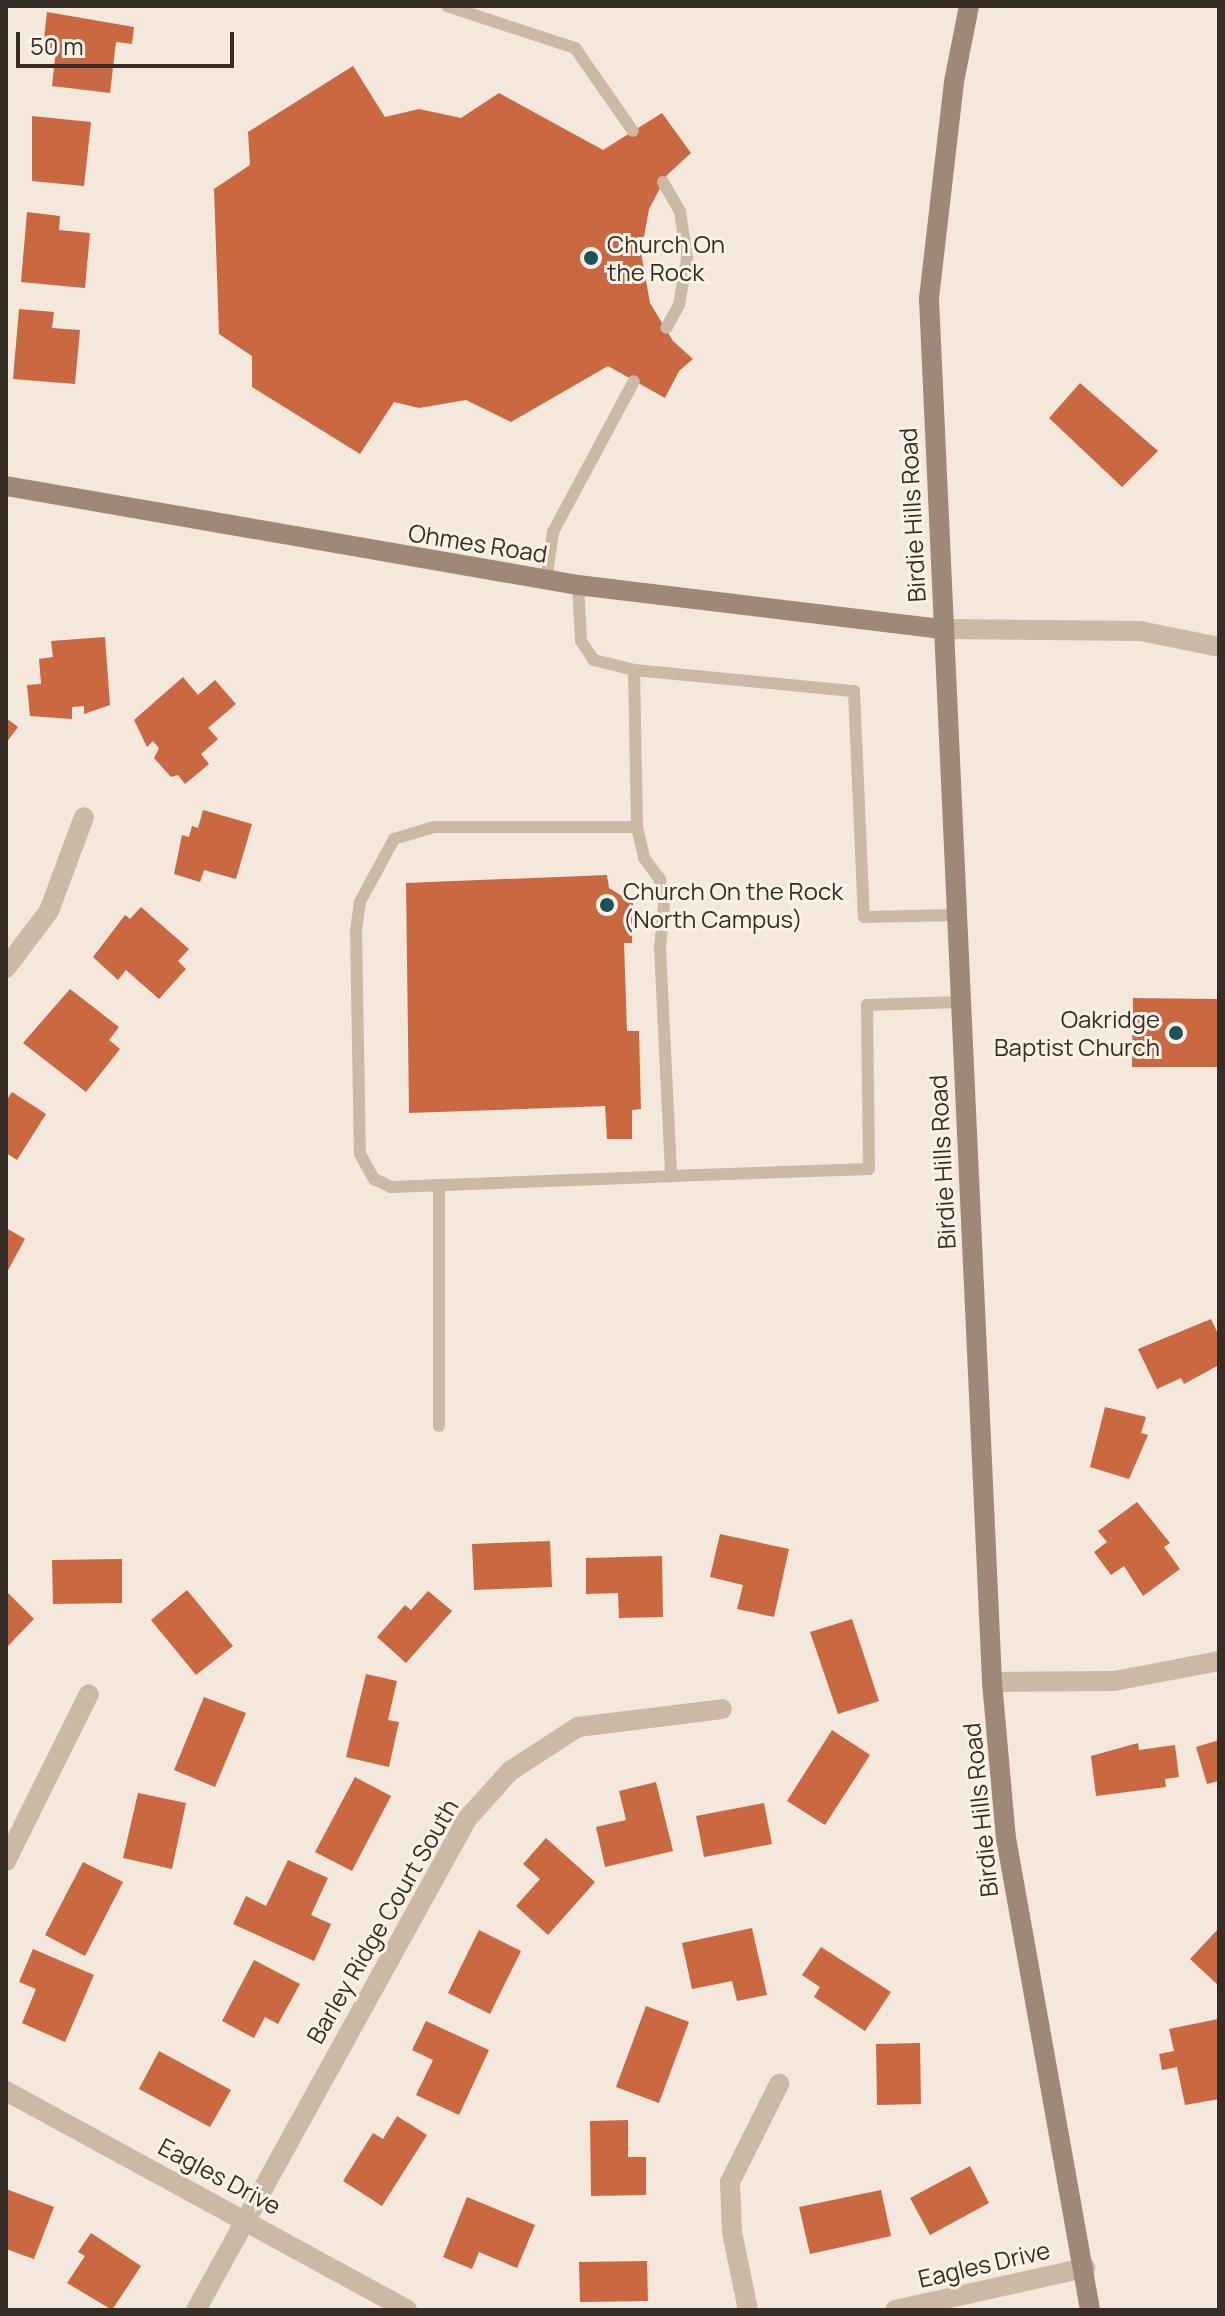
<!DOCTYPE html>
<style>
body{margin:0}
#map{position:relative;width:1225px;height:2316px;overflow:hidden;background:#f3e8db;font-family:Manrope,sans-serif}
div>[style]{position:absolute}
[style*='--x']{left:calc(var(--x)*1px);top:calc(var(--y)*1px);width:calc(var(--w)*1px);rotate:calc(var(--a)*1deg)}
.building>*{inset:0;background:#ca6841}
.lane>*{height:12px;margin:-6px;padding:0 6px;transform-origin:6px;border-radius:6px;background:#cbb9a6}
.street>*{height:20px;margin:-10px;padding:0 10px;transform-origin:10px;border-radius:10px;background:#cbb9a6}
.secondary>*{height:20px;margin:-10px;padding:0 10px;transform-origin:10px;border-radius:10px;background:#9f8877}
.dots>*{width:22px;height:22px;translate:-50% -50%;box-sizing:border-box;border:4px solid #faf2e7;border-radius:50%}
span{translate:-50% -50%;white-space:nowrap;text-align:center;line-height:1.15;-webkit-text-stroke:6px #faf2e7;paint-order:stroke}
.poi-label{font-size:24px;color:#372d27}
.left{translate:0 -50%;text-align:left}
.right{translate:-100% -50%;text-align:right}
.street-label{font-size:24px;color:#372d27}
.frame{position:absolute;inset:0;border:8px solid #372d27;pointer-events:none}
.scale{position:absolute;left:16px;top:32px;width:218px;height:36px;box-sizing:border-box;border:4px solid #372d27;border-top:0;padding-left:10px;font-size:24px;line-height:28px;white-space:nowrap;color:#372d27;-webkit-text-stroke:6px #faf2e7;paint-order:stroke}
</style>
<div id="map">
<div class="building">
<div style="clip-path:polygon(47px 12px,134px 27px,132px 44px,116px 42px,110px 93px,52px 86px,56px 49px,43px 47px)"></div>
<div style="clip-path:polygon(353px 66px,385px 117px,419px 109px,461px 118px,499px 93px,603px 150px,662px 113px,691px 153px,667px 175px,649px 209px,641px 253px,650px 303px,673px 341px,693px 359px,679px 371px,665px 398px,608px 366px,511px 422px,466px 400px,419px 408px,394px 402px,360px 454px,252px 387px,252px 356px,219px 334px,214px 189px,250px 165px,248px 132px)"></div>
<div style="clip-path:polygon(32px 116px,91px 122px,84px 186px,32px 181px)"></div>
<div style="clip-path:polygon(27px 212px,60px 216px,59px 230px,90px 233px,85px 288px,21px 282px)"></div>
<div style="clip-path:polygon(19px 309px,54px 312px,52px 328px,80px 330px,75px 384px,13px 379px)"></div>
<div style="clip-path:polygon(1080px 383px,1158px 451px,1122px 487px,1049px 418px)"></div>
<div style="clip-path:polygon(105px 637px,110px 705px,84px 714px,84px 706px,72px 707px,72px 719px,30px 716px,27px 685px,41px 684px,39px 659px,53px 657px,51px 641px)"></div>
<div style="clip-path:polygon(183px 677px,198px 695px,215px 680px,236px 704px,208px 728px,218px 739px,201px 754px,209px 764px,185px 784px,178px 775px,171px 777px,154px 758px,159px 748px,153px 741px,147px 747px,134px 720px)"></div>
<div style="clip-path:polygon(6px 718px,18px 727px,6px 743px)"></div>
<div style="clip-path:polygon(203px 810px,252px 824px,236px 879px,204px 870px,200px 882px,174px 874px,182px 835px,189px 837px,192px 826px,198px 828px)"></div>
<div style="clip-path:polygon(607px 875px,609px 888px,633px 903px,632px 943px,624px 943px,627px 1031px,639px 1031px,641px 1109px,632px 1110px,632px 1139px,607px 1139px,605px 1106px,409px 1113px,406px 883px)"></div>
<div style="clip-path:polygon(141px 907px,189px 949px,178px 961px,186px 969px,159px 999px,126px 970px,118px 980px,93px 957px,125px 915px,130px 919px)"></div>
<div style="clip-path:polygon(70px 989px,119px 1027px,109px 1040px,120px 1049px,86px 1092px,23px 1043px)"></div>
<div style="clip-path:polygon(1133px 998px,1219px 999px,1219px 1067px,1132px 1067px)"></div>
<div style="clip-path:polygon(12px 1092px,46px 1114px,17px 1160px,6px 1153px,6px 1101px)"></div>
<div style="clip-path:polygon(6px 1228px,25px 1239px,6px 1274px)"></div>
<div style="clip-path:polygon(1211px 1319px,1219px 1336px,1219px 1365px,1184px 1384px,1181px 1378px,1157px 1389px,1138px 1349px)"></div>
<div style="clip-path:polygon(1105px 1407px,1146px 1417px,1141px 1433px,1148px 1435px,1129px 1479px,1090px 1467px)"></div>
<div style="clip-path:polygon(1137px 1502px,1170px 1543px,1164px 1547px,1180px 1569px,1143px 1596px,1124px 1566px,1111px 1575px,1094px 1552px,1107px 1542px,1098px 1531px)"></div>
<div style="clip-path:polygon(720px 1534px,789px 1549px,774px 1617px,737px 1609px,743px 1585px,710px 1577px)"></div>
<div style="clip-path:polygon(550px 1541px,552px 1587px,474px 1590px,472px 1544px)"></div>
<div style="clip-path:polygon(662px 1556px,663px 1617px,619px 1618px,618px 1593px,586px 1594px,586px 1558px)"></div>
<div style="clip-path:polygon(122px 1559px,122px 1603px,53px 1604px,52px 1560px)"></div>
<div style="clip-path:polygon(187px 1590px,233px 1646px,196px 1675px,151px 1620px)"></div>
<div style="clip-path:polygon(6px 1591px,34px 1619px,6px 1648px)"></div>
<div style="clip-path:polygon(428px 1591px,452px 1611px,406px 1663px,377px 1637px,405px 1605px,411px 1610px)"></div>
<div style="clip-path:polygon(852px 1619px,879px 1701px,838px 1714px,810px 1632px)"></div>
<div style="clip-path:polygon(366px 1674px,397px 1681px,388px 1720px,399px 1722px,389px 1767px,346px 1757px)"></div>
<div style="clip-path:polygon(204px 1697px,246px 1713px,215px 1787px,174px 1770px)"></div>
<div style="clip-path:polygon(832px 1730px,870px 1755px,825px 1825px,787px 1801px)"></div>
<div style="clip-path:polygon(1219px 1740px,1219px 1781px,1207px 1784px,1196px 1747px)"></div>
<div style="clip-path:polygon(1138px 1743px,1139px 1750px,1175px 1745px,1179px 1777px,1165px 1779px,1166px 1787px,1096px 1796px,1091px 1756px)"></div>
<div style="clip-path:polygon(355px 1777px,391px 1796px,352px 1871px,315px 1852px)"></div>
<div style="clip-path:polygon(656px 1782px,673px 1851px,605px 1867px,596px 1827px,626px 1820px,619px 1791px)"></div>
<div style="clip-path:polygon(138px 1793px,186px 1803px,172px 1869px,123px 1858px)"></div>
<div style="clip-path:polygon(764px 1803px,772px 1844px,704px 1857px,696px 1816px)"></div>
<div style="clip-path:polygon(546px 1838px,595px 1882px,548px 1935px,516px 1906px,540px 1879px,523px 1864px)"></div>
<div style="clip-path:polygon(288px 1860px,328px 1878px,311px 1915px,331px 1924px,314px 1961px,233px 1924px,246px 1896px,266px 1906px)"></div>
<div style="clip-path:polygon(83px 1862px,123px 1882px,85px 1956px,45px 1935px)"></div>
<div style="clip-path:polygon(752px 1928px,767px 1995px,737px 2001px,732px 1981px,692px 1989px,682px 1943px)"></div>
<div style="clip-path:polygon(1219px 1928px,1219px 1986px,1190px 1959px)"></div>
<div style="clip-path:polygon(479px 1930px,521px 1951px,490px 2014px,448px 1993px)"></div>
<div style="clip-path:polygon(821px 1947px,891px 1992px,865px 2031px,814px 1997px,820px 1987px,802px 1975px)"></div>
<div style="clip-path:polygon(33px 1949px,94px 1975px,65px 2042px,22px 2023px,36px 1989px,19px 1982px)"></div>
<div style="clip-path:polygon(254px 1960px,300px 1984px,278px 2024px,265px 2017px,254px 2038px,222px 2021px)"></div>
<div style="clip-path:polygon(646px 2006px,689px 2022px,659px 2103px,616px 2087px)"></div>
<div style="clip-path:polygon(1218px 2019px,1219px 2099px,1185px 2105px,1177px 2067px,1162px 2070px,1159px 2054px,1174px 2051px,1169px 2029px)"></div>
<div style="clip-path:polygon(426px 2021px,489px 2050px,459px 2115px,416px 2095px,433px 2060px,412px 2050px)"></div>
<div style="clip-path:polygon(920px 2043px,921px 2104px,877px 2105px,876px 2044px)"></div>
<div style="clip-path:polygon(159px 2051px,231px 2090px,210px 2127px,139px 2089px)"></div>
<div style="clip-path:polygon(397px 2116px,427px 2135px,382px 2206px,343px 2181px,373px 2133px,383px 2139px)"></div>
<div style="clip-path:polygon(628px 2120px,628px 2157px,646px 2157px,646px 2195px,591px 2196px,590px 2121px)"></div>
<div style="clip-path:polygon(970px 2166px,989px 2203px,930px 2235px,910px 2198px)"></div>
<div style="clip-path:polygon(6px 2189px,54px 2207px,34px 2259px,6px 2249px)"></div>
<div style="clip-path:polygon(881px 2190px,891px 2236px,810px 2254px,799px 2207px)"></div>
<div style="clip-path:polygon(467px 2197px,535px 2225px,517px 2268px,479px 2252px,472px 2269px,443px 2257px)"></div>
<div style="clip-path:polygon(91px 2233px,141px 2266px,112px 2310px,67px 2283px,85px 2256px,78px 2252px)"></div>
<div style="clip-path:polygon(647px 2261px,648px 2301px,580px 2302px,579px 2262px)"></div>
</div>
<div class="lane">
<div style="--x:447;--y:6;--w:135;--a:18.2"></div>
<div style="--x:575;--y:48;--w:101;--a:55.1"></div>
<div style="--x:663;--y:182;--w:34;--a:60"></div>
<div style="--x:680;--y:211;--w:49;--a:81.7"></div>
<div style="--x:687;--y:259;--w:47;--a:99.9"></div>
<div style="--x:679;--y:305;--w:26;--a:119"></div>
<div style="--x:546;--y:580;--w:49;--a:-81.7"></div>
<div style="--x:553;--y:532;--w:171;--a:-61.8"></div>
<div style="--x:578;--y:585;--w:56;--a:86.9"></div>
<div style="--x:581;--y:641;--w:23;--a:56"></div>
<div style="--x:594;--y:660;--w:41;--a:14"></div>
<div style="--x:634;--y:670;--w:221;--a:5.5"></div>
<div style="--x:854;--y:691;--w:226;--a:87.5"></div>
<div style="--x:864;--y:917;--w:92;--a:-1.2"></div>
<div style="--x:634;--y:670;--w:157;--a:88.9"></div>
<div style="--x:637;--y:827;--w:32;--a:77"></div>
<div style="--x:644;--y:858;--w:26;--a:53"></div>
<div style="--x:660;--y:879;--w:26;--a:81"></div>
<div style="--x:664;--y:905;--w:43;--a:95.3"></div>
<div style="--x:660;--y:948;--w:228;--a:87.2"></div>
<div style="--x:671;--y:1176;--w:198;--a:-2"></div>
<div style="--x:869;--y:1169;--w:164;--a:-90.7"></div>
<div style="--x:867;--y:1005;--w:93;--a:-1.8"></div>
<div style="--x:637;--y:827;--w:203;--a:180"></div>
<div style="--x:434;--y:827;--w:42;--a:163.3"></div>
<div style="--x:394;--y:839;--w:72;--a:118.4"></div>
<div style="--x:360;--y:902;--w:28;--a:98"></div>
<div style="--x:356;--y:930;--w:224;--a:89"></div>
<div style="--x:360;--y:1154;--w:29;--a:61"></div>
<div style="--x:374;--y:1179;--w:19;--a:25"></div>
<div style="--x:391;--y:1187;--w:280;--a:-2.2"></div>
<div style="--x:439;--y:1185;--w:241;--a:90"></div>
</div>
<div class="street">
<div style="--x:944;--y:629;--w:196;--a:0.6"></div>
<div style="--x:1140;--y:631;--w:81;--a:11.4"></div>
<div style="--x:6;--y:968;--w:71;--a:-53"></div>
<div style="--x:49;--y:911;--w:100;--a:-69.6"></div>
<div style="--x:992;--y:1682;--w:122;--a:-0.5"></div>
<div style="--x:1114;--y:1681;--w:107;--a:-10.8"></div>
<div style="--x:6;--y:1861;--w:186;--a:-63.6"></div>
<div style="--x:6;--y:2091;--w:457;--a:28.6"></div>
<div style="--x:196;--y:2310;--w:561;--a:-61.1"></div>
<div style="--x:467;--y:1819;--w:64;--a:-48.1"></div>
<div style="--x:510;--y:1771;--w:81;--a:-32.9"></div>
<div style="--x:578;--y:1727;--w:145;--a:-7.1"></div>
<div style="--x:748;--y:2310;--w:80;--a:-101.6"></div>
<div style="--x:732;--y:2232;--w:50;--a:-92.3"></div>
<div style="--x:730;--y:2182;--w:110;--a:-63.4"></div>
<div style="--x:895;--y:2310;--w:195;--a:-12.5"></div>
</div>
<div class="secondary">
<div style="--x:969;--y:6;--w:77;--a:101.2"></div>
<div style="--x:954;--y:82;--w:218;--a:96.6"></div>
<div style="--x:929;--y:299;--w:1384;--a:87.39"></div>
<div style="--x:992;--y:1682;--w:157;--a:84.9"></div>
<div style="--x:1006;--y:1838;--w:479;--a:79.9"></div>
<div style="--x:6;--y:486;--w:581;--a:9.82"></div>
<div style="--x:578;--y:585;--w:369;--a:6.9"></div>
</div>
<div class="dots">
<div style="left:591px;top:258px;background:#1b535a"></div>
<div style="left:607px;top:905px;background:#1b535a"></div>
<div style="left:1176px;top:1033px;background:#1b535a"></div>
</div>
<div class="poi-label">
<span class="left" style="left:607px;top:258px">Church On<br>the Rock</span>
<span class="left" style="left:623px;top:905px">Church On the Rock<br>(North Campus)</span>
<span class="right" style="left:1160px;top:1033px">Oakridge<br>Baptist Church</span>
</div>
<div class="street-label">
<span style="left:912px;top:515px;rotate:-93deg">Birdie Hills Road</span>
<span style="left:478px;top:543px;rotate:9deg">Ohmes Road</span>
<span style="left:942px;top:1162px;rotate:-93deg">Birdie Hills Road</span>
<span style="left:980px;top:1810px;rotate:-96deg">Birdie Hills Road</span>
<span style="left:382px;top:1921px;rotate:-60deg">Barley Ridge Court South</span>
<span style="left:220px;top:2176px;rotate:28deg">Eagles Drive</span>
<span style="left:984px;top:2264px;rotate:-13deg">Eagles Drive</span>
</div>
<div class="frame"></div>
<div class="scale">50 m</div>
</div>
